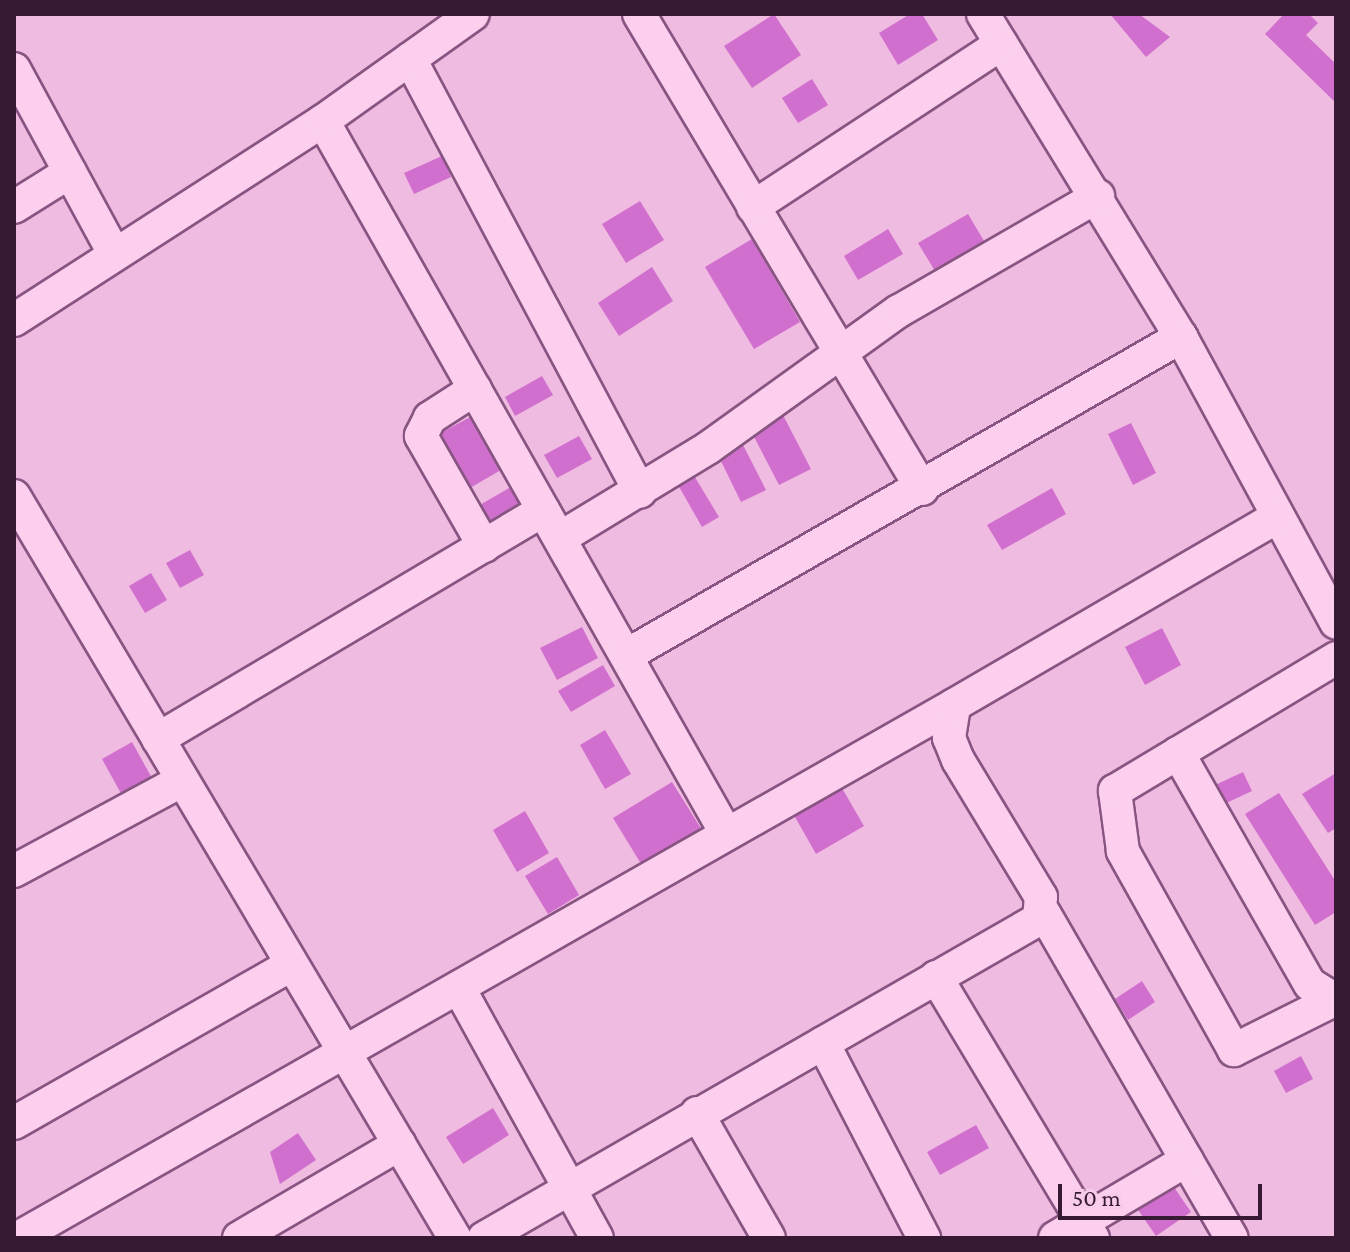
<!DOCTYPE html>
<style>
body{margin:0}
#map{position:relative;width:1350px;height:1252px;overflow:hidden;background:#f0bbe0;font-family:"Crimson Pro",serif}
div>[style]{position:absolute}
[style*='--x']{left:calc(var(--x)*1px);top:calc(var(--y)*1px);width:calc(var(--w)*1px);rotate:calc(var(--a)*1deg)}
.building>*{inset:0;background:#d16fcf}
.roads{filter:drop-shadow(2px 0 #885481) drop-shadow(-2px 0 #885481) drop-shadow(0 2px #885481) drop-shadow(0 -2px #885481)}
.minor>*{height:32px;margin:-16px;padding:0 16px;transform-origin:16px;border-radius:16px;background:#fbcfed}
span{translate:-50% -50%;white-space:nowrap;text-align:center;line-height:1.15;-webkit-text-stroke:7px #f7cbe9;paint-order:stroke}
.frame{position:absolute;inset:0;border:16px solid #361a34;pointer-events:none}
.scale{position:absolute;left:1058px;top:1184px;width:204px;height:36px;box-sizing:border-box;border:4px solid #361a34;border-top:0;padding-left:10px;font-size:24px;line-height:28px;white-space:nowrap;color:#361a34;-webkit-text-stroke:6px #f7cbe9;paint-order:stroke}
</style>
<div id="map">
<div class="building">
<div style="clip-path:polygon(774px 14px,801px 55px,752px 88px,724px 46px)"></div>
<div style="clip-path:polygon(910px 14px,922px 14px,938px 40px,898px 65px,879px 33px)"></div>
<div style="clip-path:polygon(1110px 14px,1139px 14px,1170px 37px,1146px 57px)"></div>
<div style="clip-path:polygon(1284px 14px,1309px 14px,1318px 23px,1306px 35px,1336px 64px,1336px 103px,1265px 34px)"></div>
<div style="clip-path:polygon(812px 79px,828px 105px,798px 123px,782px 98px)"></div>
<div style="clip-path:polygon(442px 156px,451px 177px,414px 194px,404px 173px)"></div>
<div style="clip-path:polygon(640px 201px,664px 240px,626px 263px,602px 224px)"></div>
<div style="clip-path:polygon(968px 214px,990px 251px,941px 281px,918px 243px)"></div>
<div style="clip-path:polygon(888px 229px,903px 254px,858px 280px,844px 256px)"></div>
<div style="clip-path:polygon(752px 239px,800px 322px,754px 349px,705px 267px)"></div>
<div style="clip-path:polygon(652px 267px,673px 301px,619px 336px,598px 303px)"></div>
<div style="clip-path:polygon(542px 376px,553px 395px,515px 416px,505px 397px)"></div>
<div style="clip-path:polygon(783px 415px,811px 469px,779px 485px,751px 431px)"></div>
<div style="clip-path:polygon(472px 416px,501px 470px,463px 492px,433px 437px)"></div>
<div style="clip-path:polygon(1131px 423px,1156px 473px,1133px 485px,1108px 434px)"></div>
<div style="clip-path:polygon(579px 436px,592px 459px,557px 478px,544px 455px)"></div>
<div style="clip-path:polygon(741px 441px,766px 490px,741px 502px,717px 453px)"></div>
<div style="clip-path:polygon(690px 469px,719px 517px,702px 527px,674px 478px)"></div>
<div style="clip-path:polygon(511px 487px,521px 505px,488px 524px,478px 506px)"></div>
<div style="clip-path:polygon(1052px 488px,1066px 514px,1002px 550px,987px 525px)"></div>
<div style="clip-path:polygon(190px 550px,204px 575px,180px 588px,166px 563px)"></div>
<div style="clip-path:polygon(151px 573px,167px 600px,145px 613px,129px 586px)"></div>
<div style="clip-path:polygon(582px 627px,598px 658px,557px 680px,540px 648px)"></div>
<div style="clip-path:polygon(1162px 628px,1181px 665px,1145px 685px,1125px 647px)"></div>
<div style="clip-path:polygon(603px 665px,615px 686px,571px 712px,558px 691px)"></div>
<div style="clip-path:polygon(605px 730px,631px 774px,605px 789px,580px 745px)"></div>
<div style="clip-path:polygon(132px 742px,153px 780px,123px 797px,102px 759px)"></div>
<div style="clip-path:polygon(1243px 772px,1252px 791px,1220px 806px,1211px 787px)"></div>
<div style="clip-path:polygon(1336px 773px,1336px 828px,1328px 833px,1302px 794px)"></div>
<div style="clip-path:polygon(672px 782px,702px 830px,643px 867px,613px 818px)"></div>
<div style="clip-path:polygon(839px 783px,864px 826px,816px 854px,791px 810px)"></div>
<div style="clip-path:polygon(1279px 793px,1336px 882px,1336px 912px,1315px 925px,1245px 814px)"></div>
<div style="clip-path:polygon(525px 811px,549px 853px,517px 872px,493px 830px)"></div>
<div style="clip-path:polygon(557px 857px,579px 895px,548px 914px,525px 876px)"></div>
<div style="clip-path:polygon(1142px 981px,1155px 1002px,1128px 1020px,1115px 999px)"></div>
<div style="clip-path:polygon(1301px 1056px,1313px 1079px,1286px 1093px,1274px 1071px)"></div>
<div style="clip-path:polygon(493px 1108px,509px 1135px,463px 1164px,446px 1137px)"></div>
<div style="clip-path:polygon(976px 1125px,989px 1148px,940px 1175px,927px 1152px)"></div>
<div style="clip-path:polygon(298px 1133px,316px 1160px,280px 1184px,270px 1152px)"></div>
<div style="clip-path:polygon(1167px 1177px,1191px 1212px,1156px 1236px,1132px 1201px)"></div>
</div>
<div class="roads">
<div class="minor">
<div style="--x:639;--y:14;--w:553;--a:59.21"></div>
<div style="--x:983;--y:14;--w:379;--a:58.5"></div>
<div style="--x:1181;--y:337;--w:325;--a:61.5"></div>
<div style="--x:410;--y:59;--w:490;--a:62"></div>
<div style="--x:14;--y:69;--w:209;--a:61.5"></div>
<div style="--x:323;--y:121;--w:818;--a:60.49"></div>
<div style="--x:14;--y:207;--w:66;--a:-32"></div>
<div style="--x:753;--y:207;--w:297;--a:-33.3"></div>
<div style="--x:14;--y:320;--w:368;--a:-32.8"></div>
<div style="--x:323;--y:121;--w:184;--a:-35.5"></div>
<div style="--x:475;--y:389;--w:54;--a:147.2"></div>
<div style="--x:430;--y:418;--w:20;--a:117"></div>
<div style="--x:421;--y:436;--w:127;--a:60.2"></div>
<div style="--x:14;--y:496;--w:863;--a:59.28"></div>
<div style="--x:560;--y:538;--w:173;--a:-31.3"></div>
<div style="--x:708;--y:448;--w:235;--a:-35.7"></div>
<div style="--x:899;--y:311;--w:230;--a:-30"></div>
<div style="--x:627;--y:655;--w:639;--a:-29.86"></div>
<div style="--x:158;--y:739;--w:448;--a:-30.7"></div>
<div style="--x:1178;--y:753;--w:266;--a:60.3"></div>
<div style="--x:1310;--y:984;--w:31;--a:32"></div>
<div style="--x:14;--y:871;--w:190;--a:-28.3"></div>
<div style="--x:1044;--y:913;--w:375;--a:60"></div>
<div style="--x:936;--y:977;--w:305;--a:59"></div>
<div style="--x:460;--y:990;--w:283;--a:61.1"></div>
<div style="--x:1334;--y:1000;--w:112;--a:153.4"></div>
<div style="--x:1234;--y:1050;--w:228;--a:-119.2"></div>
<div style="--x:1123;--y:851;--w:61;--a:-97.6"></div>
<div style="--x:1115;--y:791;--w:258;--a:-31"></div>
<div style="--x:823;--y:1043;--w:220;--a:62.6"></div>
<div style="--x:697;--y:1113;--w:144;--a:60.1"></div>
<div style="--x:14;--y:1123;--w:319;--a:-29.7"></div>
<div style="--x:18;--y:1238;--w:1077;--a:-29.66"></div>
<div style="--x:239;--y:1238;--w:186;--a:-30.3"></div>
<div style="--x:484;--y:1238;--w:640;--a:-29.89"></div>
<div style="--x:1039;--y:919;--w:22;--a:-85"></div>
<div style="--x:1041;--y:897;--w:160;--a:-121.2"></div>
<div style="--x:958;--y:760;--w:24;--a:-112"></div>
<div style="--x:949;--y:738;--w:33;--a:-81"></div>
<div style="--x:954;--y:705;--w:374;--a:-30.2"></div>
<div style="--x:1055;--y:1238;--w:153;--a:-30.6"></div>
</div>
</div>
<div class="frame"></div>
<div class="scale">50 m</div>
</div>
